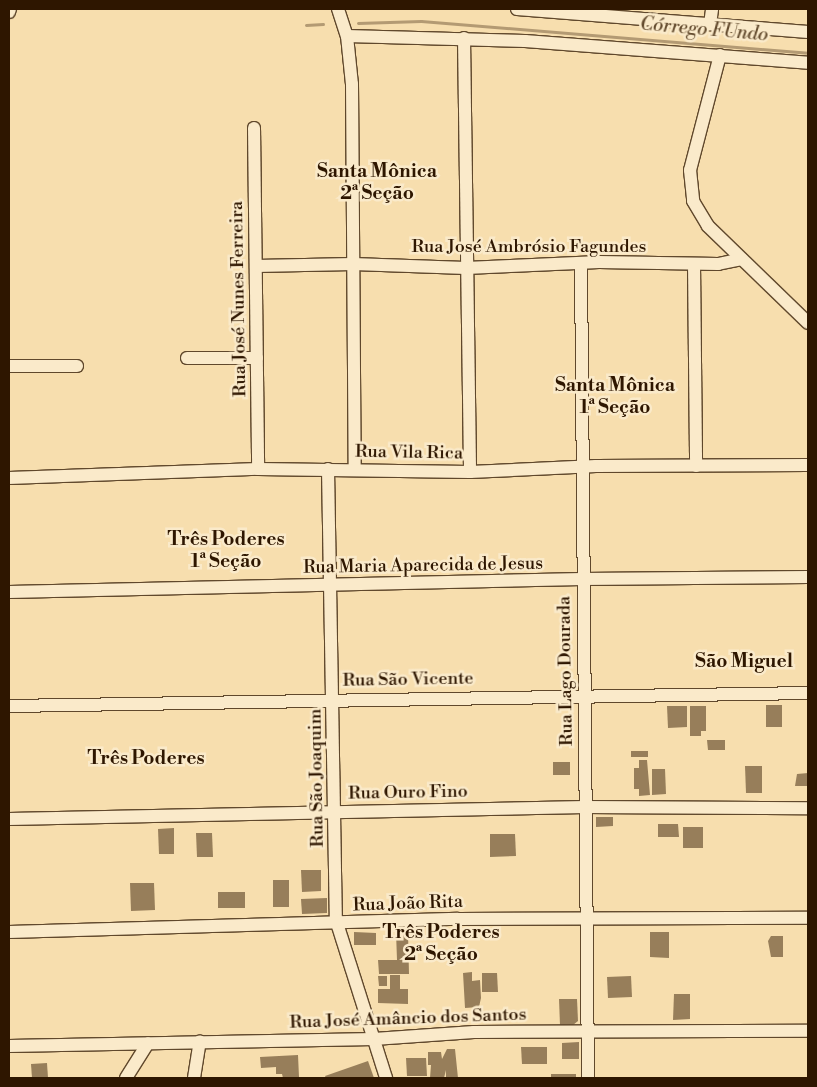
<!DOCTYPE html>
<meta charset="utf-8">
<style>
body{margin:0}
#map{position:relative;width:817px;height:1087px;overflow:hidden;background:#f7deae;font-family:"Libre Bodoni",serif}
div>[style]{position:absolute}
[style*='--x']{left:calc(var(--x)*1px);top:calc(var(--y)*1px);width:calc(var(--w)*1px);rotate:calc(var(--a)*1deg)}
.stream>*{height:3px;margin:-1.5px;padding:0 1.5px;transform-origin:1.5px;border-radius:1.5px;background:#b39a73}
.building>*{inset:0;background:#977e5a}
.roads{filter:drop-shadow(1px 0 #60482c) drop-shadow(-1px 0 #60482c) drop-shadow(0 1px #60482c) drop-shadow(0 -1px #60482c)}
.minor>*{height:12px;margin:-6px;padding:0 6px;transform-origin:6px;border-radius:6px;background:#faeaca}
span{translate:-50% -50%;white-space:nowrap;text-align:center;line-height:1.15;-webkit-text-stroke:5px #faeaca;paint-order:stroke}
.street-label{font-size:18px;color:#2e1600}
.water-label{font-size:19px;color:#634b2e;font-style:italic}
.neighbourhood-label{font-size:19px;color:#2e1600;font-weight:700}
.frame{position:absolute;inset:0;border:10px solid #2e1600;pointer-events:none}
</style>
<div id="map">
<div class="stream">
<div style="--x:358;--y:23;--w:63;--a:-1.8"></div>
<div style="--x:421;--y:21;--w:388;--a:4.7"></div>
<div style="--x:306;--y:25;--w:17;--a:-3"></div>
</div>
<div class="building">
<div style="clip-path:polygon(766px 705px,782px 705px,782px 727px,766px 727px)"></div>
<div style="clip-path:polygon(667px 706px,687px 706px,687px 727px,668px 728px)"></div>
<div style="clip-path:polygon(690px 706px,706px 706px,706px 731px,701px 731px,701px 736px,690px 736px)"></div>
<div style="clip-path:polygon(707px 740px,725px 740px,725px 750px,708px 750px)"></div>
<div style="clip-path:polygon(631px 751px,648px 751px,648px 757px,631px 757px)"></div>
<div style="clip-path:polygon(639px 760px,647px 760px,650px 795px,639px 796px,639px 789px,634px 789px,634px 768px,639px 768px)"></div>
<div style="clip-path:polygon(553px 762px,570px 762px,570px 775px,553px 775px)"></div>
<div style="clip-path:polygon(745px 766px,762px 766px,762px 793px,746px 793px)"></div>
<div style="clip-path:polygon(652px 769px,665px 769px,666px 794px,652px 795px)"></div>
<div style="clip-path:polygon(808px 773px,808px 786px,795px 786px,797px 774px)"></div>
<div style="clip-path:polygon(596px 817px,613px 817px,613px 826px,596px 827px)"></div>
<div style="clip-path:polygon(658px 824px,678px 824px,679px 837px,658px 837px)"></div>
<div style="clip-path:polygon(683px 827px,703px 827px,703px 848px,683px 848px)"></div>
<div style="clip-path:polygon(174px 828px,174px 854px,159px 854px,158px 829px)"></div>
<div style="clip-path:polygon(196px 833px,212px 833px,213px 857px,197px 857px)"></div>
<div style="clip-path:polygon(490px 834px,515px 834px,516px 856px,490px 857px)"></div>
<div style="clip-path:polygon(301px 870px,321px 870px,321px 891px,302px 892px)"></div>
<div style="clip-path:polygon(273px 880px,289px 880px,289px 907px,273px 907px)"></div>
<div style="clip-path:polygon(130px 883px,154px 883px,155px 910px,131px 911px)"></div>
<div style="clip-path:polygon(218px 892px,245px 892px,245px 908px,218px 908px)"></div>
<div style="clip-path:polygon(327px 898px,327px 913px,302px 914px,301px 899px)"></div>
<div style="clip-path:polygon(354px 932px,376px 933px,376px 945px,354px 945px)"></div>
<div style="clip-path:polygon(396px 932px,408px 932px,409px 974px,379px 974px,378px 960px,397px 960px)"></div>
<div style="clip-path:polygon(650px 932px,669px 932px,669px 958px,650px 957px)"></div>
<div style="clip-path:polygon(771px 936px,783px 936px,783px 957px,771px 957px,768px 941px)"></div>
<div style="clip-path:polygon(472px 972px,472px 981px,480px 980px,481px 998px,479px 1007px,465px 1008px,463px 973px)"></div>
<div style="clip-path:polygon(482px 973px,497px 973px,498px 992px,482px 992px)"></div>
<div style="clip-path:polygon(390px 975px,400px 975px,400px 989px,408px 989px,408px 1004px,378px 1003px,378px 989px,390px 989px)"></div>
<div style="clip-path:polygon(378px 976px,387px 976px,387px 986px,379px 986px)"></div>
<div style="clip-path:polygon(631px 976px,632px 997px,608px 998px,607px 977px)"></div>
<div style="clip-path:polygon(674px 994px,690px 994px,690px 1019px,673px 1020px)"></div>
<div style="clip-path:polygon(559px 999px,577px 999px,578px 1021px,573px 1025px,560px 1025px)"></div>
<div style="clip-path:polygon(579px 1042px,579px 1059px,562px 1059px,562px 1043px)"></div>
<div style="clip-path:polygon(521px 1047px,547px 1047px,547px 1064px,522px 1064px)"></div>
<div style="clip-path:polygon(447px 1049px,455px 1049px,458px 1078px,446px 1078px,446px 1070px,444px 1078px,430px 1078px,431px 1065px,428px 1065px,428px 1052px,441px 1052px,442px 1059px)"></div>
<div style="clip-path:polygon(298px 1055px,299px 1077px,283px 1078px,282px 1074px,276px 1074px,276px 1067px,261px 1068px,260px 1057px)"></div>
<div style="clip-path:polygon(406px 1058px,426px 1058px,427px 1076px,407px 1076px)"></div>
<div style="clip-path:polygon(368px 1061px,374px 1078px,326px 1078px,325px 1076px)"></div>
<div style="clip-path:polygon(47px 1063px,48px 1078px,32px 1078px,31px 1064px)"></div>
<div style="clip-path:polygon(551px 1074px,576px 1074px,576px 1078px,551px 1078px)"></div>
</div>
<div class="roads">
<div class="minor">
<div style="--x:338;--y:9;--w:28;--a:72"></div>
<div style="--x:347;--y:36;--w:48;--a:84.1"></div>
<div style="--x:352;--y:84;--w:385;--a:89.6"></div>
<div style="--x:517;--y:9;--w:292;--a:4.5"></div>
<div style="--x:9;--y:12;--w:3;--a:-72"></div>
<div style="--x:710;--y:24;--w:15;--a:-82"></div>
<div style="--x:347;--y:36;--w:178;--a:1.6"></div>
<div style="--x:525;--y:41;--w:284;--a:4.4"></div>
<div style="--x:464;--y:38;--w:434;--a:89.2"></div>
<div style="--x:720;--y:55;--w:119;--a:104.6"></div>
<div style="--x:690;--y:170;--w:31;--a:84"></div>
<div style="--x:693;--y:201;--w:29;--a:59"></div>
<div style="--x:708;--y:226;--w:139;--a:44.1"></div>
<div style="--x:254;--y:128;--w:341;--a:89.3"></div>
<div style="--x:581;--y:263;--w:815;--a:89.51"></div>
<div style="--x:694;--y:264;--w:202;--a:89.4"></div>
<div style="--x:256;--y:266;--w:97;--a:-1.2"></div>
<div style="--x:353;--y:264;--w:113;--a:2"></div>
<div style="--x:466;--y:268;--w:133;--a:-2.6"></div>
<div style="--x:599;--y:262;--w:119;--a:1"></div>
<div style="--x:718;--y:264;--w:24;--a:-12"></div>
<div style="--x:187;--y:358;--w:70;--a:0"></div>
<div style="--x:9;--y:366;--w:68;--a:0"></div>
<div style="--x:328;--y:469;--w:451;--a:89"></div>
<div style="--x:336;--y:920;--w:166;--a:72.4"></div>
<div style="--x:9;--y:478;--w:249;--a:-2.1"></div>
<div style="--x:258;--y:469;--w:212;--a:0.8"></div>
<div style="--x:470;--y:472;--w:126;--a:-2.7"></div>
<div style="--x:596;--y:466;--w:212;--a:-0.3"></div>
<div style="--x:9;--y:592;--w:573;--a:-1.3"></div>
<div style="--x:582;--y:579;--w:226;--a:-0.5"></div>
<div style="--x:9;--y:706;--w:799;--a:-0.93"></div>
<div style="--x:9;--y:819;--w:576;--a:-1.19"></div>
<div style="--x:585;--y:807;--w:223;--a:0.3"></div>
<div style="--x:9;--y:932;--w:449;--a:-1.7"></div>
<div style="--x:458;--y:919;--w:350;--a:-0.2"></div>
<div style="--x:9;--y:1046;--w:365;--a:-1.1"></div>
<div style="--x:374;--y:1039;--w:100;--a:-4"></div>
<div style="--x:474;--y:1032;--w:334;--a:-0.2"></div>
<div style="--x:126;--y:1078;--w:41;--a:-57.8"></div>
<div style="--x:194;--y:1078;--w:37;--a:-81"></div>
</div>
</div>
<div class="street-label">
<span style="left:529px;top:247px">Rua José Ambrósio Fagundes</span>
<span style="left:239px;top:299px;rotate:-91deg">Rua José Nunes Ferreira</span>
<span style="left:409px;top:453px;rotate:1deg">Rua Vila Rica</span>
<span style="left:423px;top:566px;rotate:-1deg">Rua Maria Aparecida de Jesus</span>
<span style="left:566px;top:671px;rotate:-91deg">Rua Lago Dourada</span>
<span style="left:408px;top:680px;rotate:-1deg">Rua São Vicente</span>
<span style="left:317px;top:778px;rotate:-91deg">Rua São Joaquim</span>
<span style="left:408px;top:793px;rotate:-1deg">Rua Ouro Fino</span>
<span style="left:408px;top:904px;rotate:-2deg">Rua João Rita</span>
<span style="left:408px;top:1019px;rotate:-2deg">Rua José Amâncio dos Santos</span>
</div>
<div class="water-label">
<span style="left:704px;top:30px;rotate:5deg">Córrego FUndo</span>
</div>
<div class="neighbourhood-label">
<span style="left:377px;top:183px">Santa Mônica<br>2ª Seção</span>
<span style="left:615px;top:397px">Santa Mônica<br>1ª Seção</span>
<span style="left:226px;top:551px">Três Poderes<br>1ª Seção</span>
<span style="left:744px;top:662px">São Miguel</span>
<span style="left:146px;top:759px">Três Poderes</span>
<span style="left:441px;top:944px">Três Poderes<br>2ª Seção</span>
</div>
<div class="frame"></div>
</div>
